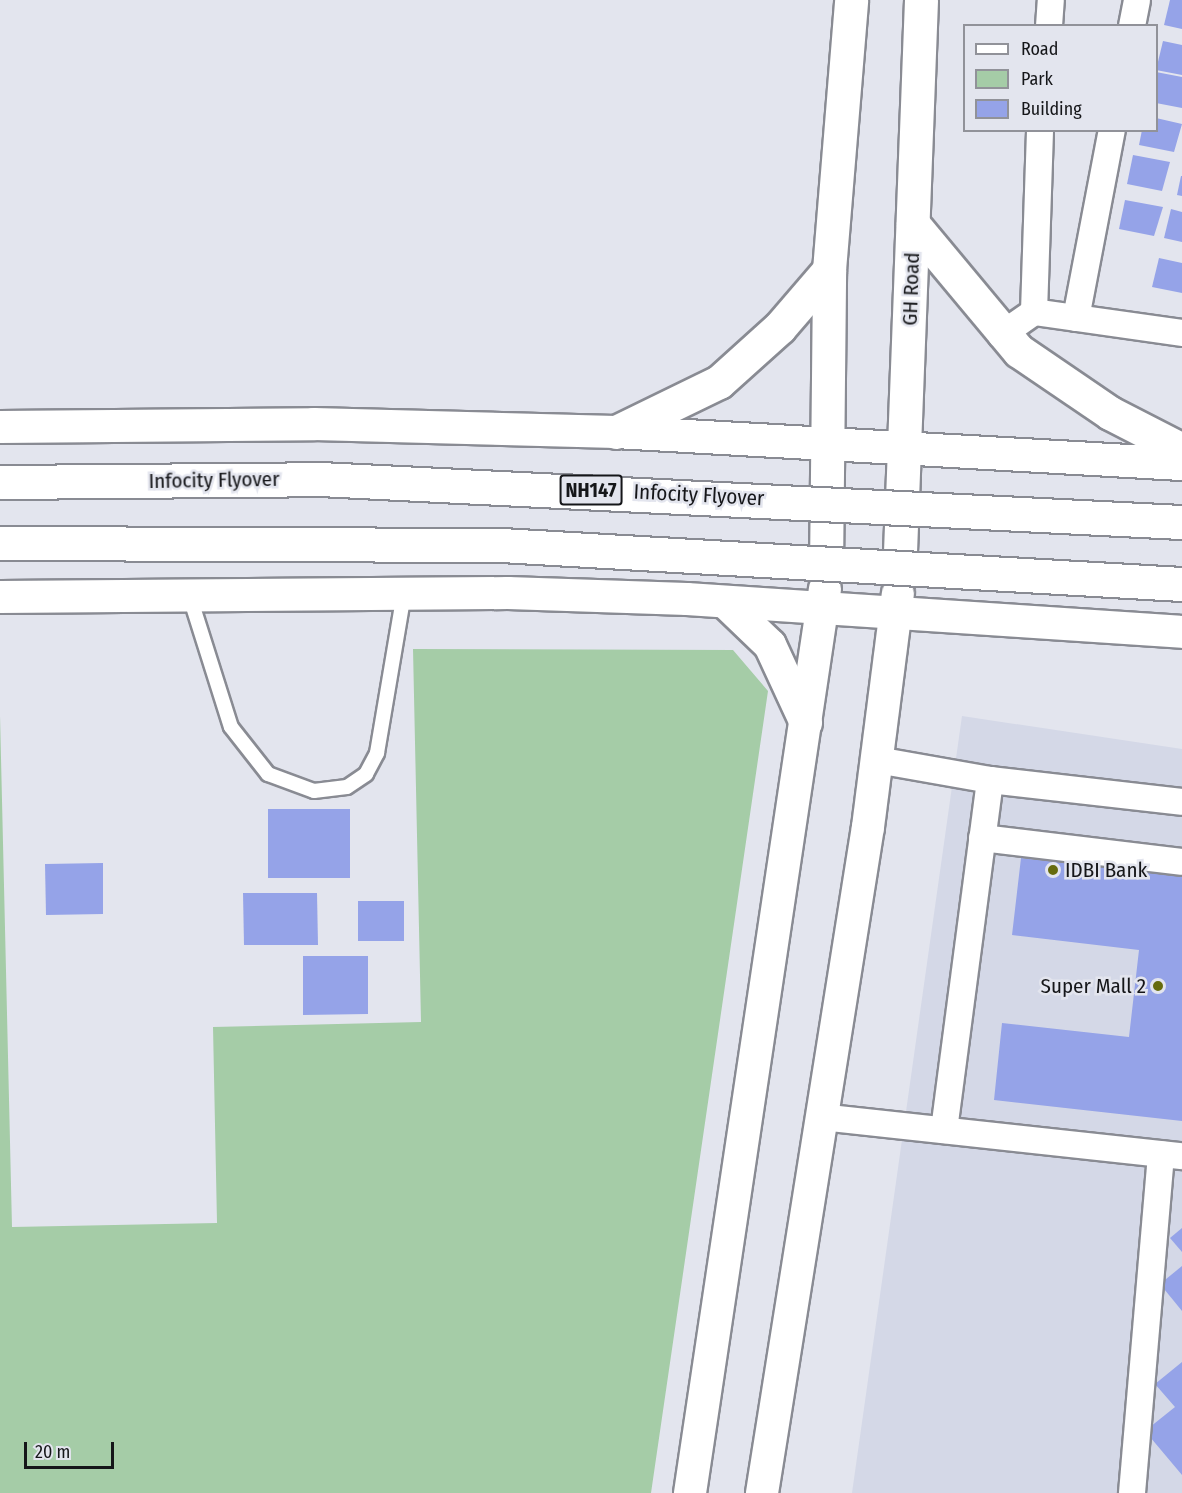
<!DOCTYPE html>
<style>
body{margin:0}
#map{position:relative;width:1182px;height:1493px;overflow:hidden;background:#e3e5ee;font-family:"Fira Sans Condensed",sans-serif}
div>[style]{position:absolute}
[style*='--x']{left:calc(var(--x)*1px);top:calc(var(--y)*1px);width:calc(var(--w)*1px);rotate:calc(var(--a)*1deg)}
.built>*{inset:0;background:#d4d8e7}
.green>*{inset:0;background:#a5cca7}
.building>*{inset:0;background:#95a3e8}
.roads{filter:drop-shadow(2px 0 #898b93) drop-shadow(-2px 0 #898b93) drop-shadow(0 2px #898b93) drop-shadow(0 -2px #898b93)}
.service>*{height:14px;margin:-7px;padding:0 7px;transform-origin:7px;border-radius:7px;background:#fff}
.minor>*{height:26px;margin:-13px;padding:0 13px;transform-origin:13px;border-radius:13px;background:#fff}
.tertiary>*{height:32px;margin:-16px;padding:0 16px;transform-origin:16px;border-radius:16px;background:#fff}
.secondary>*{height:33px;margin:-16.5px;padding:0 16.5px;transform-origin:16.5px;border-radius:16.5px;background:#fff}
.bridges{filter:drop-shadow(2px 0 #898b93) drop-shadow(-2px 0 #898b93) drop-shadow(0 2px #898b93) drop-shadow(0 -2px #898b93)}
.trunk-bridge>*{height:33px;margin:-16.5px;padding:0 16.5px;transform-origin:16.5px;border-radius:16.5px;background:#fff}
.dots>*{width:16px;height:16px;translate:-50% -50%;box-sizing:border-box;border:3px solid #e3e5ee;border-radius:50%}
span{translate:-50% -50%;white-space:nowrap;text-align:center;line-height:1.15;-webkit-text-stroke:5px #e3e5ee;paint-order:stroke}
.shield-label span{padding:2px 4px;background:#e3e5ee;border:2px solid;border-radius:4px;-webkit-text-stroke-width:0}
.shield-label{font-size:20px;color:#151619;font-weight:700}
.street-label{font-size:21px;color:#151619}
.poi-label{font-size:21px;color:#151619}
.left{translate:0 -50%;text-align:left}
.right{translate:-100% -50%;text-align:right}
.legend{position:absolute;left:963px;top:24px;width:195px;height:108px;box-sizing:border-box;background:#e3e5ee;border:2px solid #919299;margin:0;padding:8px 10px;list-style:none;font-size:18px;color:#151619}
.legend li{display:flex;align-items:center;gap:12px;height:30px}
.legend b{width:30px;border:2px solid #919299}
.scale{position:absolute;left:24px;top:1442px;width:90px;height:27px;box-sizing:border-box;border:3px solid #151619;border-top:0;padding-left:8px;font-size:18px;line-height:21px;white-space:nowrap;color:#151619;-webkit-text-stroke:4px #e3e5ee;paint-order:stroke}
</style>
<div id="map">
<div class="built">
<div style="clip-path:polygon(962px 716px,1182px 749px,1182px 1493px,852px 1493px)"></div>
</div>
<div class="green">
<div style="clip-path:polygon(413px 649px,733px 650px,768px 691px,651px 1493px,0 1493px,0 715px,12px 1227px,217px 1223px,213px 1027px,421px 1022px)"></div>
</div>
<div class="building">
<div style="clip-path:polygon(1170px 0,1182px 0,1182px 29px,1164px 25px)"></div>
<div style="clip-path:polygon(1163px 41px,1182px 45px,1182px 75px,1156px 70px)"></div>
<div style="clip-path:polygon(1156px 72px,1182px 77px,1182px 108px,1156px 103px)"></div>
<div style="clip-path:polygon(1156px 118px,1182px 124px,1174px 152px,1139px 145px,1142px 130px,1156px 130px)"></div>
<div style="clip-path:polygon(1133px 155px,1170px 162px,1162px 191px,1127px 184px)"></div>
<div style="clip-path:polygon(1181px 176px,1182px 176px,1182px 196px,1177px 195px)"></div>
<div style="clip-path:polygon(1125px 200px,1163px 207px,1154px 236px,1119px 229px)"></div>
<div style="clip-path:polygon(1171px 209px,1182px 212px,1182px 242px,1164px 238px)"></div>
<div style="clip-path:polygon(1159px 258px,1182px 263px,1182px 293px,1152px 287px)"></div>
<div style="clip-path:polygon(268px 809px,350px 809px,350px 878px,268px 878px)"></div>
<div style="clip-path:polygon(1021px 858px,1182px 876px,1182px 1121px,994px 1100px,1002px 1023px,1129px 1037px,1139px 950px,1012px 935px)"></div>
<div style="clip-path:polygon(103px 863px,103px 914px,46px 915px,45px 864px)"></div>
<div style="clip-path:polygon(243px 893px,317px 893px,318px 945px,244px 945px)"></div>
<div style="clip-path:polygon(358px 901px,404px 901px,404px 941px,358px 941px)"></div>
<div style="clip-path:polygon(303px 956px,368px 956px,368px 1014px,303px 1015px)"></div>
<div style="clip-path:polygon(1182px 1228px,1182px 1252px,1170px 1238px)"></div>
<div style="clip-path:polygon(1182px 1266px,1182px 1311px,1160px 1284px)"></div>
<div style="clip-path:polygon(1182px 1362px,1182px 1475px,1145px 1431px,1175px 1407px,1155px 1384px)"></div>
</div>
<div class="roads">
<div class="service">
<div style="--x:189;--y:594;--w:139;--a:72.5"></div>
<div style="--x:231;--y:727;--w:60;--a:51.8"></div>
<div style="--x:268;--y:774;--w:49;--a:20.3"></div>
<div style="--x:314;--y:791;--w:33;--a:-7"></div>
<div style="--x:347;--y:787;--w:23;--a:-34"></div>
<div style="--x:366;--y:774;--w:24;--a:-62"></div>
<div style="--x:377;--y:753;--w:161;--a:-80.4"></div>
</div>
<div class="minor">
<div style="--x:1049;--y:26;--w:26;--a:-86"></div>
<div style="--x:1132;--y:26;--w:26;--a:-79"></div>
<div style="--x:1034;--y:312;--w:149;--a:8.1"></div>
<div style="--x:1076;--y:318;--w:191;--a:-79.2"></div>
<div style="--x:1001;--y:335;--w:40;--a:-34.9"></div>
<div style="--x:1034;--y:312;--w:182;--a:-88.1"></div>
<div style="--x:877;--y:760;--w:115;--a:10"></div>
<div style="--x:990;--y:780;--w:193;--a:6.5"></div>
<div style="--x:982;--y:838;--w:201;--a:6.8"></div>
<div style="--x:821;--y:1117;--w:363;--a:6.2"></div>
<div style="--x:944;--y:1130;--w:353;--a:-82.5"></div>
<div style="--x:1132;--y:1493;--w:340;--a:-85.1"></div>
</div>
<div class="tertiary">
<div style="--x:0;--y:427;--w:314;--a:-0.5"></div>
<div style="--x:314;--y:424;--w:302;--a:1.5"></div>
<div style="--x:616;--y:432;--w:567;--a:3.24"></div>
<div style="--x:0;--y:597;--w:508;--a:-0.45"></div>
<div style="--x:508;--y:593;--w:179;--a:1.9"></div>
<div style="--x:687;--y:599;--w:496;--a:3.8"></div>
<div style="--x:725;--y:602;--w:62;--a:43.7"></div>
<div style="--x:770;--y:645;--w:86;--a:65.2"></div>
<div style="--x:690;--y:1493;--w:914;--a:-81.51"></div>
<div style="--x:762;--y:1493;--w:674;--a:-80.96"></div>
<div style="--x:868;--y:827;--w:235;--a:-82.7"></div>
</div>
<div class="secondary">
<div style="--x:913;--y:224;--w:165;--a:50.2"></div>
<div style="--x:1019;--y:351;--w:110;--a:34.3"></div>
<div style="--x:1110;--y:413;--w:81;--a:27.2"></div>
<div style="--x:616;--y:432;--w:114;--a:-25.9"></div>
<div style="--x:719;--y:382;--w:82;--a:-42"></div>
<div style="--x:780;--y:327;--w:75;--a:-49.3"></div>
<div style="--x:826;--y:569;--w:299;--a:-89.4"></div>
<div style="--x:829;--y:270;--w:271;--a:-85.3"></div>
<div style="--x:899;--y:578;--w:578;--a:-87.82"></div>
</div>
</div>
<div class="bridges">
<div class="trunk-bridge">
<div style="--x:0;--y:482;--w:320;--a:-0.5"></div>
<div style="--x:320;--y:479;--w:863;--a:2.86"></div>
<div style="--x:0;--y:543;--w:501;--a:0.23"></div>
<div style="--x:501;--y:545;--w:682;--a:3.28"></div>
</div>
</div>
<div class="dots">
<div style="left:1053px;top:870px;background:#666b0d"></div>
<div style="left:1158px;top:986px;background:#666b0d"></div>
</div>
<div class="shield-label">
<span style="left:591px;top:490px">NH147</span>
</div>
<div class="street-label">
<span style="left:911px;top:289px;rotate:-88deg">GH Road</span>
<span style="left:214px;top:480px;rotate:-1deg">Infocity Flyover</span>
<span style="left:699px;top:495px;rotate:3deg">Infocity Flyover</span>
</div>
<div class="poi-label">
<span class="left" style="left:1065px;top:870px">IDBI Bank</span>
<span class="right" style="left:1146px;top:986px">Super Mall 2</span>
</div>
<ul class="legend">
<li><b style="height:8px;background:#fff"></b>Road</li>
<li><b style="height:16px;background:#a5cca7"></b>Park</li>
<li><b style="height:16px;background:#95a3e8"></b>Building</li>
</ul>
<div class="scale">20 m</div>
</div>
